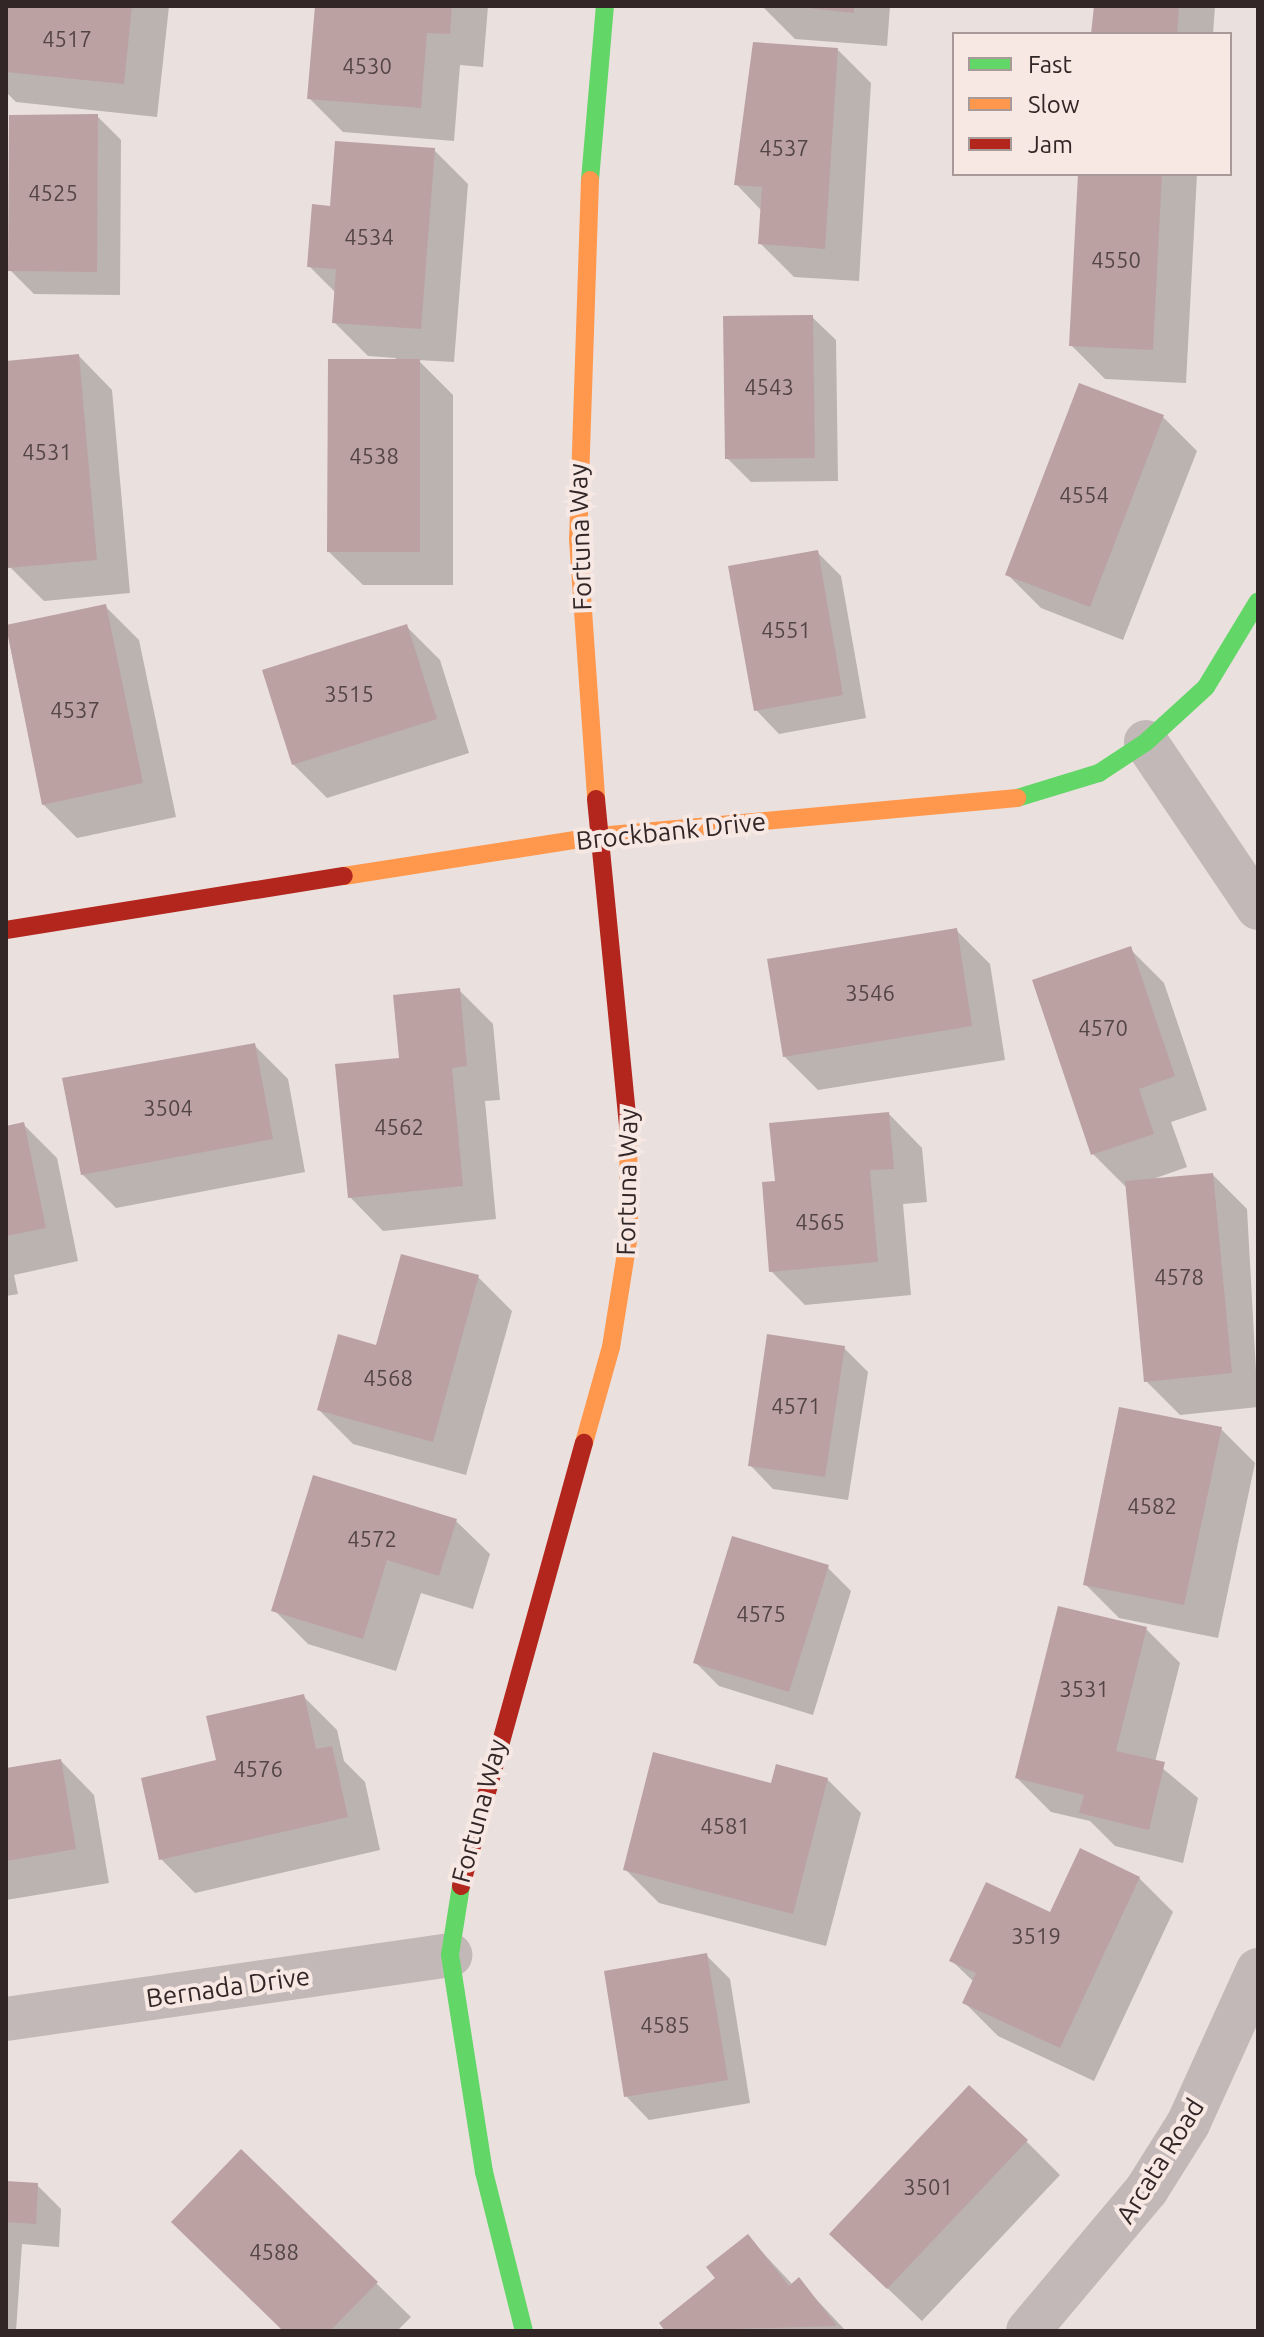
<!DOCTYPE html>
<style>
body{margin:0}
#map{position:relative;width:1264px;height:2337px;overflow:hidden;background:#eae0dd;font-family:Ubuntu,sans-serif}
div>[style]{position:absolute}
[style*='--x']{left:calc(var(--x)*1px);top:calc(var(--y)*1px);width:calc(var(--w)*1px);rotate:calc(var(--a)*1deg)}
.shadow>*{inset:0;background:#0003}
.building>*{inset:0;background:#bca1a2}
.street>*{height:44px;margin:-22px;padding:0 22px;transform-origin:22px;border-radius:22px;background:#c2b8b7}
.fast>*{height:18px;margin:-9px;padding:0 9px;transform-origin:9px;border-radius:9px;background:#63d668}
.slow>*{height:18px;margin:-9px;padding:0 9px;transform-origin:9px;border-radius:9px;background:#ff974d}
.jam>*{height:18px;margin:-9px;padding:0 9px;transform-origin:9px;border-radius:9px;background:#b3261e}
span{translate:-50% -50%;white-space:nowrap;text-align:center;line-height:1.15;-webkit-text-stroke:8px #f7e8e4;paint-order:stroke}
.number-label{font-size:22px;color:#544545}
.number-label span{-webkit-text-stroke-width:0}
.street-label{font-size:26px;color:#322626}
.frame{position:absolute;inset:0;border:8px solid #322626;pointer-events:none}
.legend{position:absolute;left:952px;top:32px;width:280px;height:144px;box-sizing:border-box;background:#f7e8e4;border:2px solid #a89a98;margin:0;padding:10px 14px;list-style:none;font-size:24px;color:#322626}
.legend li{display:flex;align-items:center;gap:16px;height:40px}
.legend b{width:40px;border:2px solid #a89a98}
</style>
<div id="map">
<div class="shadow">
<div style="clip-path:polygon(6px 6px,169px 6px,157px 117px,16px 102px,6px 92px)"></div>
<div style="clip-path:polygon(317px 6px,488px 6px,483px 67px,460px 65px,454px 141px,343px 132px,309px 98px)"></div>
<div style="clip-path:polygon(762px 6px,890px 6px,887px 46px,795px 39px)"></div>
<div style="clip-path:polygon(1096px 6px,1215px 6px,1213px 34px,1093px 34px)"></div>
<div style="clip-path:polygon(838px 50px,871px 83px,859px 281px,794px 277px,760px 243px,762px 211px,736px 184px)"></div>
<div style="clip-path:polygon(97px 116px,121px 140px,120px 295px,34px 294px,10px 270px)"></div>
<div style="clip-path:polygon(434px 150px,468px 184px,454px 362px,418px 360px,453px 395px,453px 585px,363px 585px,329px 552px,396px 358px,368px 356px,334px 322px,336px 293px,309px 266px,332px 208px)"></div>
<div style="clip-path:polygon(1080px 174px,1197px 174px,1186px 383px,1105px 379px,1071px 345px)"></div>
<div style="clip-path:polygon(812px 317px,836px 340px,838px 481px,751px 482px,727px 458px)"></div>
<div style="clip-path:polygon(79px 356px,112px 390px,130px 593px,44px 601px,10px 567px,6px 363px)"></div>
<div style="clip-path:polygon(1163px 417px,1197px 451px,1123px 640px,1041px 608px,1007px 574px)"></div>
<div style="clip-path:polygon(817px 552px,841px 576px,866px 718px,779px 734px,756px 710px)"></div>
<div style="clip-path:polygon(105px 606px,139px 640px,176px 817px,77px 838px,43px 804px,6px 627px)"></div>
<div style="clip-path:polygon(406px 626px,440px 660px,469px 753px,327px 798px,293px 764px)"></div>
<div style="clip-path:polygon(956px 930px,990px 964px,1005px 1060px,818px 1090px,784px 1056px)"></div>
<div style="clip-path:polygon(1130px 949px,1164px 983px,1207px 1110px,1171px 1122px,1187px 1167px,1153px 1179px,1213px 1175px,1247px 1209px,1258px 1407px,1180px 1415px,1146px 1381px,1128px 1189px,1093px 1154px)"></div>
<div style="clip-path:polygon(459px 990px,493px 1024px,500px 1100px,485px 1101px,496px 1219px,383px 1231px,350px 1197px,401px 1060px)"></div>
<div style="clip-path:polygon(254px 1045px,288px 1079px,305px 1172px,116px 1208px,82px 1174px)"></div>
<div style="clip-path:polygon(889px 1114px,922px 1148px,927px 1202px,903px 1204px,911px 1295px,805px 1305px,771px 1271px)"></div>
<div style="clip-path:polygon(23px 1124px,57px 1158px,78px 1261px,14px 1275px,18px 1294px,6px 1296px,6px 1128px)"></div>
<div style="clip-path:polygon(478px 1277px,512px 1311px,466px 1475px,353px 1444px,319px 1410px,377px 1347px)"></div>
<div style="clip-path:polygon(844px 1348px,868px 1372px,848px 1500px,773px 1489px,750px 1465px)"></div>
<div style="clip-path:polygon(1221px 1429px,1255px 1463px,1218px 1638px,1119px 1618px,1085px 1584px)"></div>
<div style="clip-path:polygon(456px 1521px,490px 1554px,473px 1609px,421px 1593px,396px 1671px,308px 1644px,274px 1610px)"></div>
<div style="clip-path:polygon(827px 1567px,851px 1591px,813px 1715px,719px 1686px,695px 1662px)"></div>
<div style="clip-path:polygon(1146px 1629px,1180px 1663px,1155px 1762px,1198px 1798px,1183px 1863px,1115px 1846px,1090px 1821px,1051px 1812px,1017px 1778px)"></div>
<div style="clip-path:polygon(303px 1696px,337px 1730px,344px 1761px,365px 1782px,380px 1850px,195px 1893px,161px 1859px,218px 1762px)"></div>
<div style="clip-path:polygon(61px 1761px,94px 1795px,109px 1883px,6px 1900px,6px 1770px)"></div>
<div style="clip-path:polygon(827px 1779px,861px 1813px,826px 1946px,659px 1903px,625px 1869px,772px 1785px)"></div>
<div style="clip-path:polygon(1139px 1878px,1173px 1912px,1094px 2081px,998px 2036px,964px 2002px,974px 1982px,951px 1960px)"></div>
<div style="clip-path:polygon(706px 1955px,730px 1979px,750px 2103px,649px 2120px,626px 2096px)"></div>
<div style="clip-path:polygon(1026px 2141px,1060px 2175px,922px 2321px,865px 2267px)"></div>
<div style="clip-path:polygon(241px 2152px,411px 2317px,397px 2331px,285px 2331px)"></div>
<div style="clip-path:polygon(6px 2183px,37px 2185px,61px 2209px,59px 2247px,22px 2244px,16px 2331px,6px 2331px)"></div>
<div style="clip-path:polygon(748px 2237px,793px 2285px,798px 2280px,846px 2331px,668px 2331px,661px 2323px,718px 2279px)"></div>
</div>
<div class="building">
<div style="clip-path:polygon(6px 6px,132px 6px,124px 84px,6px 72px)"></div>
<div style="clip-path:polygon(315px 6px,452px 6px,450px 34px,427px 33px,421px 108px,307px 99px)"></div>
<div style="clip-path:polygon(791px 6px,854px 6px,854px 13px)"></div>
<div style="clip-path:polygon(1094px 6px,1179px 6px,1177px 34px,1091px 34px)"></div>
<div style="clip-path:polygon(753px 42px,838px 48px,825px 249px,758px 244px,762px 187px,734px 185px)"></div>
<div style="clip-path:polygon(98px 114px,97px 272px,8px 271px,9px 115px)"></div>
<div style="clip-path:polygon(335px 141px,435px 148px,421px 329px,332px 323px,336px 269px,307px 267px,312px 204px,330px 206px)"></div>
<div style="clip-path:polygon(1078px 174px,1162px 174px,1153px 350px,1069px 346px)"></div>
<div style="clip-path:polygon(813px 315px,815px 458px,725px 459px,723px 316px)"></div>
<div style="clip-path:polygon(79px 354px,97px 560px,8px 568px,6px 361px)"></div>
<div style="clip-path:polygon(328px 359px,420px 359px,420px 552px,327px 552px)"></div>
<div style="clip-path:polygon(1079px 383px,1164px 415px,1090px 607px,1005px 575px)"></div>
<div style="clip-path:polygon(818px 550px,843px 695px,754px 711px,728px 566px)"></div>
<div style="clip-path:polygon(106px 604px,143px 783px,42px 805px,6px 625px)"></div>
<div style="clip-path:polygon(407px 624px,437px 719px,292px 765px,262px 670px)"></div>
<div style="clip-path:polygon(957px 928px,972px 1026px,783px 1057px,767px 959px)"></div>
<div style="clip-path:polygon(1131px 946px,1175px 1076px,1139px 1089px,1154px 1134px,1091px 1155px,1032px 980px)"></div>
<div style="clip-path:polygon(460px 988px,467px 1066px,452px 1068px,463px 1186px,348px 1198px,335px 1064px,399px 1058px,393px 995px)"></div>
<div style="clip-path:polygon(255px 1043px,273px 1139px,81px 1175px,62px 1078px)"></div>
<div style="clip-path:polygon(889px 1112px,894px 1169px,870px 1170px,878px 1262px,769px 1272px,762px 1182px,775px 1181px,769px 1123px)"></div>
<div style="clip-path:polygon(24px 1122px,46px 1228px,6px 1236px,6px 1126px)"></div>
<div style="clip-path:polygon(1213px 1173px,1232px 1373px,1144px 1382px,1125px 1181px)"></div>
<div style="clip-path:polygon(401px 1254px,479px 1275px,433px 1442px,317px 1410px,338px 1334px,376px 1345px)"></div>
<div style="clip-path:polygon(767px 1334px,845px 1346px,825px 1477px,748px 1466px)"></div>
<div style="clip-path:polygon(1119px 1407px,1222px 1427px,1184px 1605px,1083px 1585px)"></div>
<div style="clip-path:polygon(313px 1475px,457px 1519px,439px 1576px,387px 1560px,363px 1639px,271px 1611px)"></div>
<div style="clip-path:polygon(732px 1536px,829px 1565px,789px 1692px,693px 1663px)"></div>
<div style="clip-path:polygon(1058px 1606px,1147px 1627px,1116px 1751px,1165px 1762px,1149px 1830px,1079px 1813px,1084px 1795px,1015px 1778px)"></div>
<div style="clip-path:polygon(304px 1694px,316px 1749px,332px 1746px,348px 1817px,159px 1860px,141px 1778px,216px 1760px,206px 1716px)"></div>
<div style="clip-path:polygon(653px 1752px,771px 1783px,776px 1764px,828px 1778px,793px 1914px,623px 1870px)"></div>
<div style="clip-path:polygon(61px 1759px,76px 1849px,6px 1861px,6px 1768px)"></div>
<div style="clip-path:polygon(1080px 1848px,1140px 1877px,1060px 2048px,962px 2003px,976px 1973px,949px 1961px,986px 1882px,1050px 1912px)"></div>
<div style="clip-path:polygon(707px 1953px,728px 2080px,624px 2097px,604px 1971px)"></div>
<div style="clip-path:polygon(969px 2085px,1028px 2140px,887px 2289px,829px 2234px)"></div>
<div style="clip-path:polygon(241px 2149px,378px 2282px,330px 2331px,283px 2331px,171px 2222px)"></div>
<div style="clip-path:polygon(6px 2181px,38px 2183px,36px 2224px,6px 2222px)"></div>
<div style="clip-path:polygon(748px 2234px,789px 2286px,799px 2277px,837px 2326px,665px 2331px,659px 2323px,715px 2278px,706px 2267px)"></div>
</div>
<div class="street">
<div style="--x:1146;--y:742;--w:200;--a:56"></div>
<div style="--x:6;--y:2019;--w:449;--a:-8.2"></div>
<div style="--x:1028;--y:2331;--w:185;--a:-50"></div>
<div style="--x:1147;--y:2189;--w:77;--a:-57.8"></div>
<div style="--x:1188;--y:2124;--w:169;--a:-65.6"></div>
</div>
<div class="fast">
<div style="--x:590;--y:180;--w:175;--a:-85.1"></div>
<div style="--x:1017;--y:798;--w:86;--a:-17"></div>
<div style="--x:1099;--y:773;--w:56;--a:-33.4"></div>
<div style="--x:1146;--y:742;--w:81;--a:-42.5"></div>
<div style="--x:1206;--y:687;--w:100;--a:-58.8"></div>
<div style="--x:461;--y:1886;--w:70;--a:99.1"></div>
<div style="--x:450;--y:1955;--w:220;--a:81.1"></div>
<div style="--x:484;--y:2172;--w:164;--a:75.9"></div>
</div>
<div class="slow">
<div style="--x:590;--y:180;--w:359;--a:91.9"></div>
<div style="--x:578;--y:539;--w:261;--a:86"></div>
<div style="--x:344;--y:876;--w:258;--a:-8.9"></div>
<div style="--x:599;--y:836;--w:420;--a:-5.2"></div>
<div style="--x:584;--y:1443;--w:100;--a:-74.3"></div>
<div style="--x:611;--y:1347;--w:114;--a:-80.9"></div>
<div style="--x:629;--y:1234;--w:107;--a:-90.5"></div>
</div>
<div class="jam">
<div style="--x:596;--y:799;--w:330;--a:84.4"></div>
<div style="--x:6;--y:930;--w:342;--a:-9.1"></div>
<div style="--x:461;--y:1886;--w:460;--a:-74.5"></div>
</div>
<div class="number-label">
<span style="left:67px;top:39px">4517</span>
<span style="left:367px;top:66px">4530</span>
<span style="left:784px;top:148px">4537</span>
<span style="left:53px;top:193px">4525</span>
<span style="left:369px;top:237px">4534</span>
<span style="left:1116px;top:260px">4550</span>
<span style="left:769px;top:387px">4543</span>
<span style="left:47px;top:452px">4531</span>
<span style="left:374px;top:456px">4538</span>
<span style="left:1084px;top:495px">4554</span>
<span style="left:786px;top:630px">4551</span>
<span style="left:349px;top:694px">3515</span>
<span style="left:75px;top:710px">4537</span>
<span style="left:870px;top:993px">3546</span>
<span style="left:1103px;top:1028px">4570</span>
<span style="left:168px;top:1108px">3504</span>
<span style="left:399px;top:1127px">4562</span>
<span style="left:820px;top:1222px">4565</span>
<span style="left:1179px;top:1277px">4578</span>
<span style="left:388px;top:1378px">4568</span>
<span style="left:796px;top:1406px">4571</span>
<span style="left:1152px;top:1506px">4582</span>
<span style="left:372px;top:1539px">4572</span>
<span style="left:761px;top:1614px">4575</span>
<span style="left:1084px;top:1689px">3531</span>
<span style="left:258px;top:1769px">4576</span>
<span style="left:725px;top:1826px">4581</span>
<span style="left:1036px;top:1936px">3519</span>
<span style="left:665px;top:2025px">4585</span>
<span style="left:928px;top:2187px">3501</span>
<span style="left:274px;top:2252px">4588</span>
</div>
<div class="street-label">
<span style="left:580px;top:537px;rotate:-92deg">Fortuna Way</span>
<span style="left:671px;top:831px;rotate:-6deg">Brockbank Drive</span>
<span style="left:627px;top:1182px;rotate:-89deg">Fortuna Way</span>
<span style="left:479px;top:1811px;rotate:-75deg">Fortuna Way</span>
<span style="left:228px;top:1987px;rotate:-8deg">Bernada Drive</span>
<span style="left:1160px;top:2161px;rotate:-58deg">Arcata Road</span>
</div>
<div class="frame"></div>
<ul class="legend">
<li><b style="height:10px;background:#63d668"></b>Fast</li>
<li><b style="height:10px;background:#ff974d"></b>Slow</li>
<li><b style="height:10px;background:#b3261e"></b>Jam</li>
</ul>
</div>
